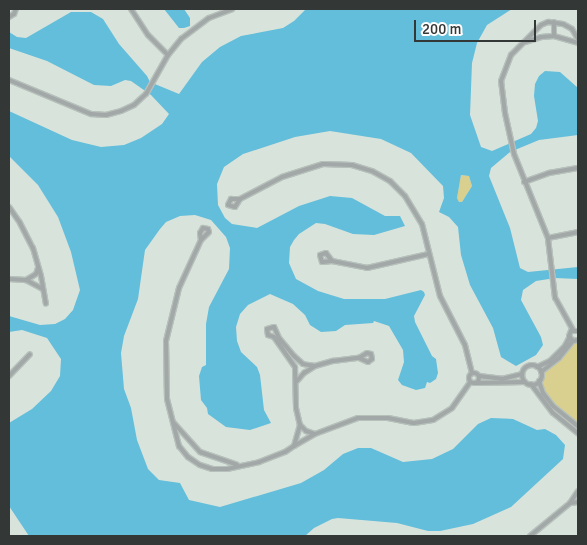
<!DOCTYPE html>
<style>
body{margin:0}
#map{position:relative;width:587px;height:545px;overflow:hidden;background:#d8e3dc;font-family:Signika,sans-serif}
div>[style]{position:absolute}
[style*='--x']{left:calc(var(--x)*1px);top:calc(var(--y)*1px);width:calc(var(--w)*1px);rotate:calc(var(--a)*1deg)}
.green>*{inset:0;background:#d9d090}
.water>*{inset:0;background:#62beda}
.roads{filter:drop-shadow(1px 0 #b7c1bb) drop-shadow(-1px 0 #b7c1bb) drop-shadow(0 1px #b7c1bb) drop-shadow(0 -1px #b7c1bb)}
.minor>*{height:4px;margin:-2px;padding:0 2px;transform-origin:2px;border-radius:2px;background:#a2a7a7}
.minor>.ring{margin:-2px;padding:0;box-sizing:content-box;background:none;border:4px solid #a2a7a7;border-radius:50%}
span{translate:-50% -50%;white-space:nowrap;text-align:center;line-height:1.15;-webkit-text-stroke:4px #fff;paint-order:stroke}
.frame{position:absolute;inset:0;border:10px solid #333735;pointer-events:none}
.scale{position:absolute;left:414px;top:20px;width:122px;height:22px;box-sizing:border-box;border:2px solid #333735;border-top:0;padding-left:6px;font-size:15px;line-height:18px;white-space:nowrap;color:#333735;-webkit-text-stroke:4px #fff;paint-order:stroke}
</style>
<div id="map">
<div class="green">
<div style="clip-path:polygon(461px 175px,469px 176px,472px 186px,462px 202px,459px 202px,457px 198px)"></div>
<div style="clip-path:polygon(575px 342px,578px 342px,578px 425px,553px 403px,545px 392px,541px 382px,544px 373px,561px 359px)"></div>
</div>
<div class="water">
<div style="clip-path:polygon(164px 9px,184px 9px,190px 18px,190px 26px,184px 28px,179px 28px)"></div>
<div style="clip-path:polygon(evenodd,306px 9px,512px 9px,487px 25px,477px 43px,472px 63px,470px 115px,481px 147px,492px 151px,531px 134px,536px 128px,538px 121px,534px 96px,535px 84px,539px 76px,545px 71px,560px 72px,578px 88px,578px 135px,539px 140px,510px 152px,491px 168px,489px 176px,510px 228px,520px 268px,528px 272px,578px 267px,578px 279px,555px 278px,536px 281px,523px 290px,521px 300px,541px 337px,543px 345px,536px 355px,516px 366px,501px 357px,493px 328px,470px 285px,461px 255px,458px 227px,449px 217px,439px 212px,444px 198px,443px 186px,411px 153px,381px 139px,330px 131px,295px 137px,243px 154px,224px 167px,217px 184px,218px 205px,225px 218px,232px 224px,257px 228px,299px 206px,330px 196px,352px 198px,385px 216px,400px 216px,405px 226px,374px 235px,353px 234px,325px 224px,316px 223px,299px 234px,294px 240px,290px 247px,289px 263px,296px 279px,318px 291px,344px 299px,385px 299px,421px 290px,424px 292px,425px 295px,414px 316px,415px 322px,432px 356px,436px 359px,438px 373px,436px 379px,430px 383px,427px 382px,425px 388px,416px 390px,402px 385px,398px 380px,404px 362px,403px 350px,389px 326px,374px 321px,373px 323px,345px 325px,336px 331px,321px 332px,310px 325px,305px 315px,293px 304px,270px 294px,248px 305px,240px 314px,236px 327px,237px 341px,241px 352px,257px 367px,260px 375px,264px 410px,271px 423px,250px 430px,226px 427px,208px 414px,207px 408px,201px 400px,199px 376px,202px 367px,206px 365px,206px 324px,209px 307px,229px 269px,230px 248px,226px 237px,211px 220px,195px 215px,180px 216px,166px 222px,160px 229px,145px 250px,138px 299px,124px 336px,121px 353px,124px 389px,131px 408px,137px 440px,148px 469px,159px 480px,180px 483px,189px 500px,220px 507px,301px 483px,324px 470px,343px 454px,358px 448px,371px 448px,403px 462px,432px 459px,453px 449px,478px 424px,491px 418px,513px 419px,537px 430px,545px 429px,556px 435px,565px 445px,563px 459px,511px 507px,473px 524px,440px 531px,428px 531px,397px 523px,338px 518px,332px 519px,314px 528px,305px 536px,29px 536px,9px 506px,9px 423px,32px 409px,51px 391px,60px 376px,61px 359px,47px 338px,22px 330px,9px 332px,9px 316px,40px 325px,55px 324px,65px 319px,73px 310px,80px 290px,71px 252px,58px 217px,38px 185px,9px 156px,9px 111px,72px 140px,101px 147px,124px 145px,141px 138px,162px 124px,169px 114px,151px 95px,131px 81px,125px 80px,111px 86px,94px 85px,47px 61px,9px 48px,9px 32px,17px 37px,26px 38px,71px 12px,91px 12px,103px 19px,119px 44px,147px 76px,150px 82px,179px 94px,202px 62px,220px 47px,241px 36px,283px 28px,294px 21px,306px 9px,461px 175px,469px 176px,472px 186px,462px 202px,459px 202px,457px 198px,461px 175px)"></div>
</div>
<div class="roads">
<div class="minor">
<div style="--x:131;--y:9;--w:31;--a:57"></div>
<div style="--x:148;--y:35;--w:28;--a:45"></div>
<div style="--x:9;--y:17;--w:6;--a:-31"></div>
<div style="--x:14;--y:14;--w:5;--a:-68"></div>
<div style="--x:554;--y:22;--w:14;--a:90"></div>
<div style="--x:525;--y:42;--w:17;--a:-17"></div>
<div style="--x:541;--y:37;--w:13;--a:-4"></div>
<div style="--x:554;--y:36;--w:25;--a:16"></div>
<div style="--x:9;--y:80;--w:89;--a:22.5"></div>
<div style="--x:91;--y:114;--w:15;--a:4"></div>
<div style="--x:106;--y:115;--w:16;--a:-15"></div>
<div style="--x:121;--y:111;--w:14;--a:-25"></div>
<div style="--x:134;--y:105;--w:16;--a:-43"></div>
<div style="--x:146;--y:94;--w:45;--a:-60.6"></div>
<div style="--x:168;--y:55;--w:21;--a:-51"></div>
<div style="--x:181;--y:39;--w:35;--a:-37"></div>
<div style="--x:209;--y:18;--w:25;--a:-21"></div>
<div style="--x:524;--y:182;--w:27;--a:-20"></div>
<div style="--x:549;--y:173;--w:29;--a:-10"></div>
<div style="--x:240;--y:199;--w:9;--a:122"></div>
<div style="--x:235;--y:207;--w:7;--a:-164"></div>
<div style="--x:228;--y:205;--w:7;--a:-63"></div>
<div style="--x:231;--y:199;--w:9;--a:0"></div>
<div style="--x:240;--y:199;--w:47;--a:-27.6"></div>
<div style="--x:282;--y:177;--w:43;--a:-17.6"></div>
<div style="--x:323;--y:164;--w:29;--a:2"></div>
<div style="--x:352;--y:165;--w:21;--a:17"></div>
<div style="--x:372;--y:171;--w:21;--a:29"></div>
<div style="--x:390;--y:181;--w:21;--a:45"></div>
<div style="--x:405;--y:196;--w:33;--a:59"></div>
<div style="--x:422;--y:224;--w:74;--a:76"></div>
<div style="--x:440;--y:296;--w:55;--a:63"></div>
<div style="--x:465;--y:345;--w:29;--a:76"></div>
<div style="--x:9;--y:207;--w:19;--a:55"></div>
<div style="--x:20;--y:223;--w:28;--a:63"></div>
<div style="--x:33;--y:248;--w:29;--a:74"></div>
<div style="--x:41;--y:276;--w:28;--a:80"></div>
<div style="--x:203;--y:228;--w:5;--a:11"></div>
<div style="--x:208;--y:229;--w:3;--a:72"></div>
<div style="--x:209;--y:232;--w:11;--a:135"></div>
<div style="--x:201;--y:240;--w:7;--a:-98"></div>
<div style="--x:200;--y:233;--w:6;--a:-59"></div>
<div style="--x:548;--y:238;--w:31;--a:-11"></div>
<div style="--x:201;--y:240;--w:53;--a:114.6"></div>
<div style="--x:179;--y:288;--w:55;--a:103.8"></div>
<div style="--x:166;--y:341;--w:58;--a:89"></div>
<div style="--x:167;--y:399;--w:49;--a:75.7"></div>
<div style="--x:179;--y:446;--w:14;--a:51"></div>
<div style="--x:188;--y:457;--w:14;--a:34"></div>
<div style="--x:200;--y:465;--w:13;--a:18"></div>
<div style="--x:212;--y:469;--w:15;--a:0"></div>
<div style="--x:227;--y:469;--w:33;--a:-12"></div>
<div style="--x:259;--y:462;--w:28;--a:-21"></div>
<div style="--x:285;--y:452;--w:11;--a:-34"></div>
<div style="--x:294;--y:446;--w:22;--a:-74"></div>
<div style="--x:332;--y:261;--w:10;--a:-127"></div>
<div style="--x:326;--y:253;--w:6;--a:162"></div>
<div style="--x:320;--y:255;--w:7;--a:74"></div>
<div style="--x:322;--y:262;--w:10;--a:-6"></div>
<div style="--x:332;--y:261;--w:36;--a:11"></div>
<div style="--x:367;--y:268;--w:63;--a:-12.9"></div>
<div style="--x:38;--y:268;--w:6;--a:108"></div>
<div style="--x:36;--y:274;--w:12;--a:149"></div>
<div style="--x:26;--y:280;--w:19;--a:28"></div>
<div style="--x:9;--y:279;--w:17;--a:3"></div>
<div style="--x:573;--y:330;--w:37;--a:-119"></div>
<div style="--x:555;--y:298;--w:60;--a:-96.7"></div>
<div style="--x:548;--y:238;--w:91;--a:-112"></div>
<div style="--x:514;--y:154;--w:42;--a:-102.4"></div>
<div style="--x:505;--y:113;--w:32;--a:-97"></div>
<div style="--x:501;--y:81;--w:28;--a:-69"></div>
<div style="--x:511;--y:55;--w:42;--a:-45"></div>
<div style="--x:541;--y:25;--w:8;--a:-23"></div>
<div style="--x:548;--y:22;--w:15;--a:8"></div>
<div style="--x:563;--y:24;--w:10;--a:29"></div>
<div style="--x:572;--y:29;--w:12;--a:59"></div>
<div style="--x:578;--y:331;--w:7;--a:180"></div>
<div style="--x:571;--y:331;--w:5;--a:112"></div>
<div style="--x:569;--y:336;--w:6;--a:51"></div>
<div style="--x:573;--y:341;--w:5;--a:-11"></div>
<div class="ring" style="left:522px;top:365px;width:16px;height:16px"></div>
<div style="--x:315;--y:366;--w:12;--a:-171"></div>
<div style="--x:303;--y:364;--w:12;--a:-138"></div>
<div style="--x:294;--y:356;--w:23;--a:-130"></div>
<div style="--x:279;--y:338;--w:12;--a:-114"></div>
<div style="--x:274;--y:327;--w:7;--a:164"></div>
<div style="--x:267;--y:329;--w:6;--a:81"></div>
<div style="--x:268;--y:335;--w:6;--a:18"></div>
<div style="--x:274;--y:337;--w:37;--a:55"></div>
<div style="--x:295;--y:367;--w:41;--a:88.6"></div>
<div style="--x:296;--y:408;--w:17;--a:77"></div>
<div style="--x:300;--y:425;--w:8;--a:45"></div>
<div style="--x:306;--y:431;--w:9;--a:18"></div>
<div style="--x:537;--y:367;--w:14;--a:-25"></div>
<div style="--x:550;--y:361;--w:21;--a:-45"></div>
<div style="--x:565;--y:346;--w:9;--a:-63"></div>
<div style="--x:541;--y:372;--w:23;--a:-38"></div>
<div style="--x:559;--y:358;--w:22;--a:-51"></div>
<div class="ring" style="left:469px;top:373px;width:6px;height:6px"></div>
<div style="--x:9;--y:376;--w:30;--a:-46"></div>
<div style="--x:479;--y:376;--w:23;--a:7"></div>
<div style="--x:502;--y:379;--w:21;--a:-14"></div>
<div style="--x:297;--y:381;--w:11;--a:-49"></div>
<div style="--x:304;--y:373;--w:13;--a:-32"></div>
<div style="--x:315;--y:366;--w:19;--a:-16"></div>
<div style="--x:333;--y:361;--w:26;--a:-7"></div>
<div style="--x:359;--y:358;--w:9;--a:-32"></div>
<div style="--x:367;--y:353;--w:4;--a:14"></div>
<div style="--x:371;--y:354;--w:5;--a:79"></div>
<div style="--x:372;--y:359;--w:5;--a:143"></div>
<div style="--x:368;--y:362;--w:10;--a:-156"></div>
<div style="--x:539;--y:381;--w:13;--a:72"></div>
<div style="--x:543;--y:393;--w:16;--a:52"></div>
<div style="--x:553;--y:406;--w:32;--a:39"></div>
<div style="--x:475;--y:383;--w:50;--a:-1.1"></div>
<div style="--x:531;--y:384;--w:36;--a:53"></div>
<div style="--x:553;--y:413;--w:32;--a:39"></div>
<div style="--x:173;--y:422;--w:40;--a:48"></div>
<div style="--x:200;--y:452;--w:39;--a:19"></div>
<div style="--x:294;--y:446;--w:24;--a:-30"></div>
<div style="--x:315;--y:434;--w:46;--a:-20.4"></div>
<div style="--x:358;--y:418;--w:30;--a:0"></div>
<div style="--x:388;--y:418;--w:26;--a:11"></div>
<div style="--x:414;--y:423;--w:19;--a:-9"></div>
<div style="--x:433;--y:420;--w:22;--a:-32"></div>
<div style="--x:452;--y:408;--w:32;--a:-55"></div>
<div style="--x:570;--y:503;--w:8;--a:-7"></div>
<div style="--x:530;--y:536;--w:52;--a:-39.5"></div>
<div style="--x:570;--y:503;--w:14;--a:-56"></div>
</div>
</div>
<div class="frame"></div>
<div class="scale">200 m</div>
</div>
